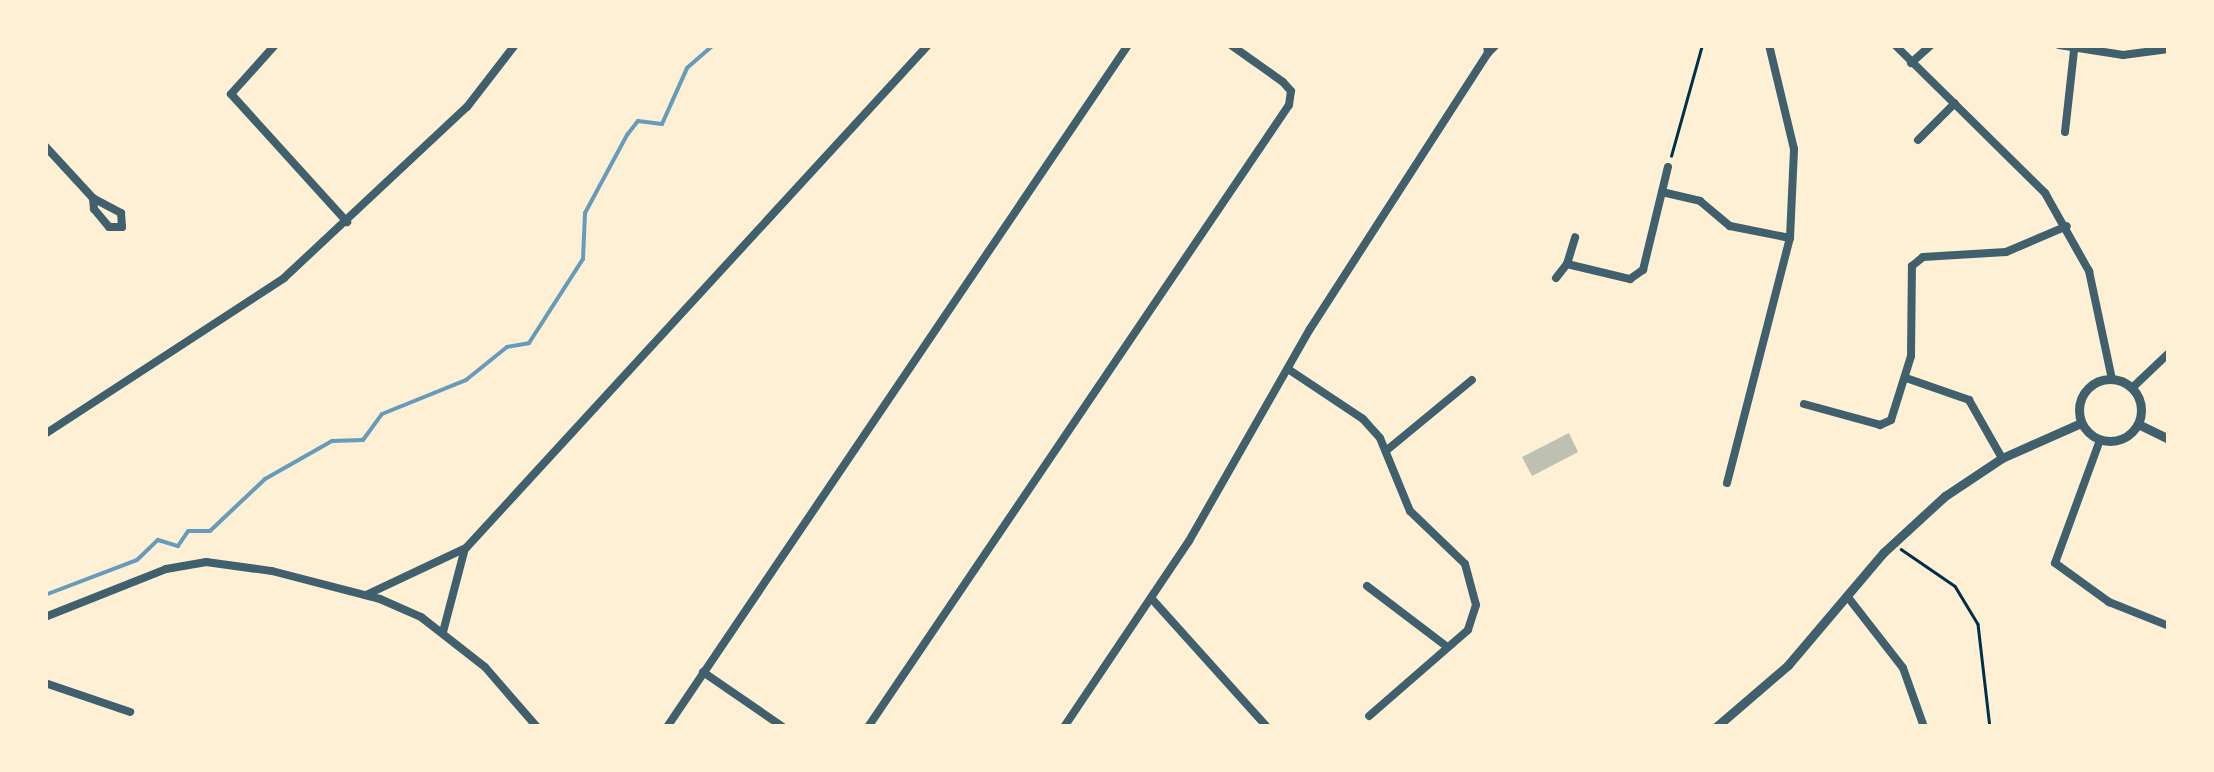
<!DOCTYPE html>
<style>
body{margin:0}
#map{position:relative;width:2214px;height:772px;overflow:hidden;background:#fdf0d5;font-family:"Fira Sans",sans-serif}
div>[style]{position:absolute}
[style*='--x']{left:calc(var(--x)*1px);top:calc(var(--y)*1px);width:calc(var(--w)*1px);rotate:calc(var(--a)*1deg)}
.stream>*{height:4px;margin:-2px;padding:0 2px;transform-origin:2px;border-radius:2px;background:#669bbc}
.building>*{inset:0;background:#bec0b2}
.path>*{height:2.5px;margin:-1.25px;padding:0 1.25px;transform-origin:1.25px;border-radius:1.25px;background:#003049}
.minor>*{height:8px;margin:-4px;padding:0 4px;transform-origin:4px;border-radius:4px;background:#3f606c}
.tertiary>*{height:9px;margin:-4.5px;padding:0 4.5px;transform-origin:4.5px;border-radius:4.5px;background:#3f606c}
.tertiary>.ring{margin:-4.5px;padding:0;box-sizing:content-box;background:none;border:9px solid #3f606c;border-radius:50%}
span{translate:-50% -50%;white-space:nowrap;text-align:center;line-height:1.15;-webkit-text-stroke:10px #fdf0d5;paint-order:stroke}
.frame{position:absolute;inset:0;border:48px solid #fdf0d5;pointer-events:none}
</style>
<div id="map">
<div class="stream">
<div style="--x:45;--y:595;--w:98;--a:-20.8"></div>
<div style="--x:137;--y:560;--w:29;--a:-44"></div>
<div style="--x:158;--y:540;--w:21;--a:17"></div>
<div style="--x:178;--y:546;--w:18;--a:-56"></div>
<div style="--x:188;--y:531;--w:22;--a:0"></div>
<div style="--x:210;--y:531;--w:76;--a:-43.4"></div>
<div style="--x:265;--y:479;--w:77;--a:-29.6"></div>
<div style="--x:332;--y:441;--w:31;--a:-2"></div>
<div style="--x:363;--y:440;--w:32;--a:-54"></div>
<div style="--x:382;--y:414;--w:91;--a:-22"></div>
<div style="--x:466;--y:380;--w:53;--a:-38.8"></div>
<div style="--x:507;--y:347;--w:22;--a:-10"></div>
<div style="--x:529;--y:343;--w:100;--a:-57.3"></div>
<div style="--x:583;--y:259;--w:46;--a:-87.5"></div>
<div style="--x:585;--y:213;--w:89;--a:-61.7"></div>
<div style="--x:627;--y:135;--w:18;--a:-52"></div>
<div style="--x:638;--y:121;--w:24;--a:7"></div>
<div style="--x:662;--y:124;--w:61;--a:-65.9"></div>
<div style="--x:687;--y:68;--w:35;--a:-41"></div>
</div>
<div class="building">
<div style="clip-path:polygon(1569px 433px,1578px 452px,1532px 476px,1522px 457px)"></div>
</div>
<div class="path">
<div style="--x:1671;--y:156;--w:115;--a:-74.4"></div>
<div style="--x:1901;--y:549;--w:65;--a:34.4"></div>
<div style="--x:1955;--y:586;--w:44;--a:58.8"></div>
<div style="--x:1978;--y:624;--w:104;--a:83.4"></div>
</div>
<div class="minor">
<div style="--x:275;--y:45;--w:66;--a:131.9"></div>
<div style="--x:231;--y:94;--w:173;--a:47.8"></div>
<div style="--x:1487;--y:45;--w:8;--a:83"></div>
<div style="--x:1488;--y:53;--w:11;--a:-45"></div>
<div style="--x:1895;--y:45;--w:211;--a:44.6"></div>
<div style="--x:2045;--y:193;--w:90;--a:60.6"></div>
<div style="--x:2089;--y:271;--w:110;--a:78"></div>
<div style="--x:2059;--y:45;--w:65;--a:8.9"></div>
<div style="--x:2123;--y:55;--w:46;--a:-7.4"></div>
<div style="--x:1911;--y:63;--w:27;--a:-42"></div>
<div style="--x:2065;--y:132;--w:82;--a:-83.7"></div>
<div style="--x:1918;--y:140;--w:52;--a:-45"></div>
<div style="--x:45;--y:146;--w:71;--a:47.3"></div>
<div style="--x:93;--y:198;--w:11;--a:85"></div>
<div style="--x:94;--y:209;--w:23;--a:50"></div>
<div style="--x:109;--y:227;--w:13;--a:0"></div>
<div style="--x:122;--y:227;--w:14;--a:-94"></div>
<div style="--x:121;--y:213;--w:32;--a:-152"></div>
<div style="--x:1662;--y:192;--w:39;--a:13"></div>
<div style="--x:1700;--y:201;--w:39;--a:40"></div>
<div style="--x:1730;--y:226;--w:61;--a:11.3"></div>
<div style="--x:1567;--y:264;--w:28;--a:-73"></div>
<div style="--x:1556;--y:278;--w:18;--a:-52"></div>
<div style="--x:1567;--y:264;--w:65;--a:13.4"></div>
<div style="--x:1630;--y:279;--w:16;--a:-35"></div>
<div style="--x:1643;--y:270;--w:106;--a:-76.4"></div>
<div style="--x:1288;--y:369;--w:90;--a:33.7"></div>
<div style="--x:1363;--y:419;--w:25;--a:48"></div>
<div style="--x:1380;--y:438;--w:79;--a:67.7"></div>
<div style="--x:1410;--y:511;--w:76;--a:43.9"></div>
<div style="--x:1465;--y:564;--w:42;--a:75"></div>
<div style="--x:1476;--y:605;--w:26;--a:108"></div>
<div style="--x:1468;--y:630;--w:131;--a:139"></div>
<div style="--x:1906;--y:378;--w:67;--a:19.2"></div>
<div style="--x:1969;--y:400;--w:67;--a:60.4"></div>
<div style="--x:2132;--y:388;--w:51;--a:-43.4"></div>
<div style="--x:1804;--y:404;--w:79;--a:15.4"></div>
<div style="--x:1880;--y:425;--w:12;--a:-24"></div>
<div style="--x:1891;--y:420;--w:67;--a:-72.6"></div>
<div style="--x:1911;--y:356;--w:90;--a:-89.4"></div>
<div style="--x:1912;--y:266;--w:14;--a:-39"></div>
<div style="--x:1923;--y:257;--w:83;--a:-3.4"></div>
<div style="--x:2006;--y:252;--w:66;--a:-23.1"></div>
<div style="--x:45;--y:434;--w:285;--a:-33.1"></div>
<div style="--x:284;--y:278;--w:250;--a:-43.1"></div>
<div style="--x:467;--y:107;--w:78;--a:-52.3"></div>
<div style="--x:2100;--y:440;--w:131;--a:110.1"></div>
<div style="--x:2055;--y:563;--w:67;--a:35.8"></div>
<div style="--x:2109;--y:602;--w:65;--a:21.8"></div>
<div style="--x:1387;--y:450;--w:110;--a:-39.5"></div>
<div style="--x:1727;--y:483;--w:253;--a:-75.6"></div>
<div style="--x:1790;--y:238;--w:89;--a:-87.4"></div>
<div style="--x:1794;--y:149;--w:107;--a:-103.5"></div>
<div style="--x:1367;--y:586;--w:99;--a:37.2"></div>
<div style="--x:366;--y:595;--w:110;--a:-25.2"></div>
<div style="--x:466;--y:548;--w:683;--a:-47.43"></div>
<div style="--x:1847;--y:596;--w:91;--a:52.1"></div>
<div style="--x:1903;--y:668;--w:63;--a:70.4"></div>
<div style="--x:1151;--y:598;--w:173;--a:48"></div>
<div style="--x:45;--y:617;--w:130;--a:-21.6"></div>
<div style="--x:166;--y:569;--w:41;--a:-9.9"></div>
<div style="--x:206;--y:562;--w:67;--a:7.8"></div>
<div style="--x:272;--y:571;--w:112;--a:14.5"></div>
<div style="--x:380;--y:599;--w:45;--a:23.7"></div>
<div style="--x:421;--y:617;--w:81;--a:38"></div>
<div style="--x:485;--y:667;--w:79;--a:49.1"></div>
<div style="--x:443;--y:632;--w:83;--a:-75.3"></div>
<div style="--x:703;--y:672;--w:97;--a:34.5"></div>
<div style="--x:45;--y:683;--w:90;--a:18.8"></div>
<div style="--x:667;--y:727;--w:823;--a:-55.94"></div>
<div style="--x:868;--y:727;--w:751;--a:-55.91"></div>
<div style="--x:1289;--y:105;--w:14;--a:-82"></div>
<div style="--x:1291;--y:91;--w:12;--a:-132"></div>
<div style="--x:1283;--y:82;--w:64;--a:-144.6"></div>
<div style="--x:1064;--y:727;--w:224;--a:-56.1"></div>
<div style="--x:1189;--y:541;--w:244;--a:-60.3"></div>
<div style="--x:1310;--y:329;--w:328;--a:-57.2"></div>
</div>
<div class="tertiary">
<div class="ring" style="left:2079px;top:379px;width:53px;height:53px"></div>
<div style="--x:2138;--y:424;--w:34;--a:26"></div>
<div style="--x:1716;--y:727;--w:95;--a:-40.7"></div>
<div style="--x:1788;--y:665;--w:148;--a:-49.7"></div>
<div style="--x:1884;--y:552;--w:83;--a:-42.6"></div>
<div style="--x:1945;--y:496;--w:69;--a:-33.7"></div>
<div style="--x:2002;--y:458;--w:86;--a:-23.9"></div>
</div>
<div class="frame"></div>
</div>
